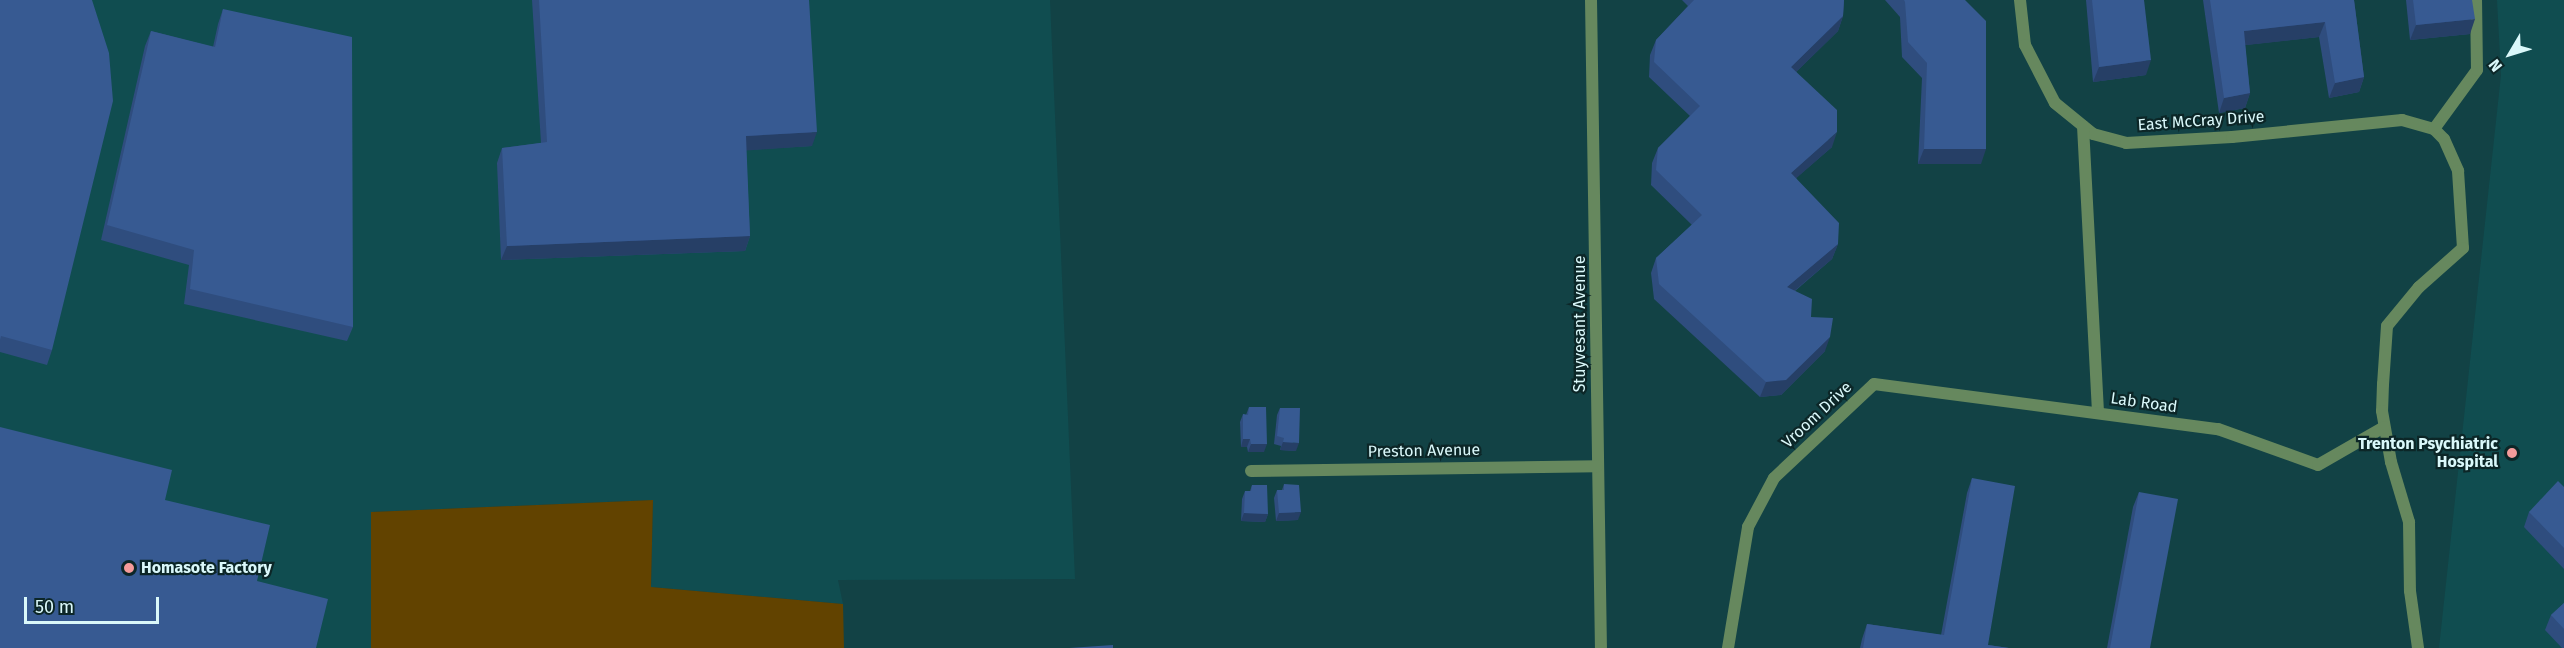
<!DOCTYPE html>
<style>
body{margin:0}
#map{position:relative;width:2564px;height:648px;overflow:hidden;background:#124245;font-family:"Fira Sans",sans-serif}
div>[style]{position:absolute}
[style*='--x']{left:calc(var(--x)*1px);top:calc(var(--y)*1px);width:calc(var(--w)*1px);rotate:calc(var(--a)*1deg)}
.built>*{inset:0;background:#104d50}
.green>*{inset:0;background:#624300}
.street>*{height:12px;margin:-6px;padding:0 6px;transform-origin:6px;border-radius:6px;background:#66885e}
.wall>*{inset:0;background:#2f4d7e}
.shaded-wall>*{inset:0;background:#263f66}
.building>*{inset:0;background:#375a92}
.dots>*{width:16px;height:16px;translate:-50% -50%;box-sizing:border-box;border:3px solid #0c2627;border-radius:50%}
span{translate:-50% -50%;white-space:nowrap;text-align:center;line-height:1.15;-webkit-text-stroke:4.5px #0c2627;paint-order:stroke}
.street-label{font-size:16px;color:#daf8fa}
.poi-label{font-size:16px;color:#daf8fa;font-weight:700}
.right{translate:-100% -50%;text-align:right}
.left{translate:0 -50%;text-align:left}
.north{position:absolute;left:2480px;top:24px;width:60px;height:60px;-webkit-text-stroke:4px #0c2627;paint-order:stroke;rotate:232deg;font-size:16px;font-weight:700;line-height:24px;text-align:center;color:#daf8fa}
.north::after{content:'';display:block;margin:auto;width:21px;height:27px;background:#daf8fa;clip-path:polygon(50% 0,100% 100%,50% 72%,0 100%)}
.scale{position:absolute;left:24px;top:597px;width:135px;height:27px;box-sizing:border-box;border:3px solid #daf8fa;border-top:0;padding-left:8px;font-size:18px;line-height:21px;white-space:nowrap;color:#daf8fa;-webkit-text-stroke:4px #0c2627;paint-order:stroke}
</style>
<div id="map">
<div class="built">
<div style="clip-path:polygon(0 0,1050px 0,1075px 579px,838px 580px,843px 604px,651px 587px,653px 500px,372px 512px,371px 648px,0 648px)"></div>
<div style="clip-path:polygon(2497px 0,2564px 0,2564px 648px,2439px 648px,2501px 75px)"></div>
</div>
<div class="green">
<div style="clip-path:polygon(653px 500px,651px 587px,843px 604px,844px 648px,371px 648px,371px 512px)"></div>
</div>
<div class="street">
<div style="--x:1591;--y:0;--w:648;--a:89.12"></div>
<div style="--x:2020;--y:0;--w:45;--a:83.7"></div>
<div style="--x:2025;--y:45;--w:65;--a:62.7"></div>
<div style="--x:2055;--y:103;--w:49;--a:39.2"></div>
<div style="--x:2093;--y:134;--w:34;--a:15"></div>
<div style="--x:2126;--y:143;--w:106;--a:-3.2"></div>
<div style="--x:2232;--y:137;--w:171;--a:-5.7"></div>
<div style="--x:2402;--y:120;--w:33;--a:16"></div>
<div style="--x:2434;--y:129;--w:14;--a:45"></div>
<div style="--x:2444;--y:139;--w:35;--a:66"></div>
<div style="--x:2458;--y:171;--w:77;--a:86.3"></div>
<div style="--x:2463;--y:248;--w:59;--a:138.4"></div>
<div style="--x:2419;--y:287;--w:50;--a:129.4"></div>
<div style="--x:2387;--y:326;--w:58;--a:93.9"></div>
<div style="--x:2383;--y:384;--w:27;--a:92"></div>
<div style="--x:2382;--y:411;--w:52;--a:80"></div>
<div style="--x:2391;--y:462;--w:63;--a:73.3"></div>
<div style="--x:2409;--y:522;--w:69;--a:89.2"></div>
<div style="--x:2410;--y:591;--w:58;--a:82"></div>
<div style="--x:2083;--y:126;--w:287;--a:87"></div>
<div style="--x:2434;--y:129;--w:73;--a:-53.9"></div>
<div style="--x:2477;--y:70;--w:70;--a:-90.8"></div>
<div style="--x:1251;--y:471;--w:346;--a:-0.8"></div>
<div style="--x:1728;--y:648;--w:123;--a:-80.6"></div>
<div style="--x:1748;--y:527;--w:55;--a:-62"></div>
<div style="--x:1774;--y:478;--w:137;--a:-43.2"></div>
<div style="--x:1874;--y:384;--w:347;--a:7.5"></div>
<div style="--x:2218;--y:429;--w:106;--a:19.8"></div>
<div style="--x:2318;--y:465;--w:76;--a:-29.9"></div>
</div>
<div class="wall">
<div style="clip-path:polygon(0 0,52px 350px,47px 365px,0 352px)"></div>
<div style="clip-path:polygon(532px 0,809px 0,812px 146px,746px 150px,750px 236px,745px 251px,501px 260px,497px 163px,502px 148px,541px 143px)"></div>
<div style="clip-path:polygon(1682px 0,1844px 0,1843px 16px,1838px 31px,1796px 72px,1832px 147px,1796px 178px,1838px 244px,1832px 259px,1795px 291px,1811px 317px,1825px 351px,1781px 395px,1760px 397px,1654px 299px,1651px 273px,1656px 258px,1692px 225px,1651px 185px,1652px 163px,1658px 148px,1690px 116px,1649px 77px,1650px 55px,1656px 40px,1688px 6px)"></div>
<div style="clip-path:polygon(1885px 0,1965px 0,1981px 164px,1918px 164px,1922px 78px,1902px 57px,1900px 17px)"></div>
<div style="clip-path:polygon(2086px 0,2144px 0,2146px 75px,2093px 82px)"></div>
<div style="clip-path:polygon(2203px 0,2354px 0,2364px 77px,2359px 92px,2329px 98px,2319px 37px,2245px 45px,2250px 93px,2245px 108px,2219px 113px)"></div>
<div style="clip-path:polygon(2406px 0,2472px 0,2470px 34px,2410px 40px)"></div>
<div style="clip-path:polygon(223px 9px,353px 327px,347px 341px,184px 304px,189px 265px,101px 240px,145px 46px,151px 31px,213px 47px,218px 24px)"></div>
<div style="clip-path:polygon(1249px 407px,1264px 452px,1248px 452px,1247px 447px,1241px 447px,1240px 422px,1243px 414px,1246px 415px)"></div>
<div style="clip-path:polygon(1280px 408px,1296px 451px,1280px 450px,1281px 446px,1274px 444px,1277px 415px)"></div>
<div style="clip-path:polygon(1972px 478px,1988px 645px,2009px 648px,1860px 648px,1862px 639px,1867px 624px,1941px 635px,1967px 493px)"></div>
<div style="clip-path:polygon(1284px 484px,1298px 520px,1276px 521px,1274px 498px,1277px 490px,1282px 490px)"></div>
<div style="clip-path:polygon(1252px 485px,1268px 514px,1265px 522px,1241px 521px,1242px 499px,1245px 491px,1250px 491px)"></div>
<div style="clip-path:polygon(2564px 487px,2564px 569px,2524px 527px,2529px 512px)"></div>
<div style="clip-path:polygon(2139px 492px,2150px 648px,2107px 648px,2133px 507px)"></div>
<div style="clip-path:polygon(2564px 603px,2564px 648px,2562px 648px,2545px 630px,2551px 615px)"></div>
</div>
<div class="shaded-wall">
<div style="clip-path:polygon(1843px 16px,1838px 31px,1786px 82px,1791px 67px)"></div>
<div style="clip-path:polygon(2475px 19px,2470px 34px,2410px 40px,2416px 25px)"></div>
<div style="clip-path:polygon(2325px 22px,2319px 37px,2238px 46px,2244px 31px)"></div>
<div style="clip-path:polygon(2151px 60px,2146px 75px,2093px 82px,2099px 67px)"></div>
<div style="clip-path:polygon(2364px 77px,2359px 92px,2329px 98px,2335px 83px)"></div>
<div style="clip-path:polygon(2250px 93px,2245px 108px,2219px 113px,2224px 98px)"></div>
<div style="clip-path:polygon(817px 132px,812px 146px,740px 151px,746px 136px)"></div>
<div style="clip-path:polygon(1837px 132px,1832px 147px,1785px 188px,1791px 173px)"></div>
<div style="clip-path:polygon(1924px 149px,1986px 149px,1981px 164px,1918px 164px)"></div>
<div style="clip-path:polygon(750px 236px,745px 251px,501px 260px,507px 246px)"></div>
<div style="clip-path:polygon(1838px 244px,1832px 259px,1781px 302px,1787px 287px)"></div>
<div style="clip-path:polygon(1830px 337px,1825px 351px,1781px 395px,1760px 397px,1766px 382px)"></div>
<div style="clip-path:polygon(1243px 439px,1250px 439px,1247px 447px,1241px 447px)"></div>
<div style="clip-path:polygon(1283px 442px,1299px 443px,1296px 451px,1280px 450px)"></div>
<div style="clip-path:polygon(1251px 444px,1267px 444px,1264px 452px,1248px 452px)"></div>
<div style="clip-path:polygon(1301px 512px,1298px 520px,1276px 521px,1279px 513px)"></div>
<div style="clip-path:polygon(1244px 513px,1268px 514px,1265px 522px,1241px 521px)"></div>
</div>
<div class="building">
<div style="clip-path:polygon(0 0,92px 0,109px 53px,113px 101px,52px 350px,1px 336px,0 340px)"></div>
<div style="clip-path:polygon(539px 0,809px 0,817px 132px,746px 136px,750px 236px,507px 246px,502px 148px,547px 142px)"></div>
<div style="clip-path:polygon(1694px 0,1844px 0,1843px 16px,1791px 67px,1837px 110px,1837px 132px,1791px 173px,1839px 223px,1838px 244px,1787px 287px,1812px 299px,1811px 317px,1833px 318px,1830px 337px,1786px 380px,1766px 382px,1659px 284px,1656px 258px,1702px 215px,1656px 170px,1658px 148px,1700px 106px,1654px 62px,1656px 40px)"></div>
<div style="clip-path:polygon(1904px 0,1965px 0,1986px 21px,1986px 149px,1924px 149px,1927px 63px,1908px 42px,1905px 2px)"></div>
<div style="clip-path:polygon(2092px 0,2144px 0,2151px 60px,2099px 67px)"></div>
<div style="clip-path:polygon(2210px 0,2354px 0,2364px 77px,2335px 83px,2325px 22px,2244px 31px,2250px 93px,2224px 98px)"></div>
<div style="clip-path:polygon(2413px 0,2472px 0,2475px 19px,2416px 25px)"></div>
<div style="clip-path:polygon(223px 9px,352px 37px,353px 327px,190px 289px,194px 250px,107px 225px,151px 31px,215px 47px)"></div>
<div style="clip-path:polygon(1249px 407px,1266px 407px,1267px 444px,1251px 444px,1250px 439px,1243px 439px,1243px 414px,1248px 415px)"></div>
<div style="clip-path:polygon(1280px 408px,1300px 408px,1299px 443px,1283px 442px,1284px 438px,1277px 436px)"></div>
<div style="clip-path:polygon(0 427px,172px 470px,165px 500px,270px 525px,257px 581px,328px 599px,316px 648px,0 648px)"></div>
<div style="clip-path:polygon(1972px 478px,2015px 486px,1988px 645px,2009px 648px,1863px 648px,1867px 624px,1944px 635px)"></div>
<div style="clip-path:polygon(2558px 481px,2564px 487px,2564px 548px,2529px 512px)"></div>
<div style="clip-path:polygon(1284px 484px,1299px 485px,1301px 512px,1279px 513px,1277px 490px,1284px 490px)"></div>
<div style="clip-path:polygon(1252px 485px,1267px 485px,1268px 514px,1244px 513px,1245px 491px,1251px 491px)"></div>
<div style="clip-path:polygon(2139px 492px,2178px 499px,2150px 648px,2110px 648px)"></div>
<div style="clip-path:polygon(2564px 603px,2564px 629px,2551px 615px)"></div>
<div style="clip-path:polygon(1113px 645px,1113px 648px,1069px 648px)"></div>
</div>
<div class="dots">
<div style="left:2512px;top:453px;background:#f59b9b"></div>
<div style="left:129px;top:568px;background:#f59b9b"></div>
</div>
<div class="street-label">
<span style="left:2201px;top:121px;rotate:-4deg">East McCray Drive</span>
<span style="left:1580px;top:324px;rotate:-90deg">Stuyvesant Avenue</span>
<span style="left:2144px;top:403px;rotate:8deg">Lab Road</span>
<span style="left:1817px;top:415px;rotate:-43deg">Vroom Drive</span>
<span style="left:1424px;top:451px;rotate:-1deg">Preston Avenue</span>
</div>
<div class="poi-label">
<span class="right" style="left:2498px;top:453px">Trenton Psychiatric<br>Hospital</span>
<span class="left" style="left:141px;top:568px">Homasote Factory</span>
</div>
<div class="north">N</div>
<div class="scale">50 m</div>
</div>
